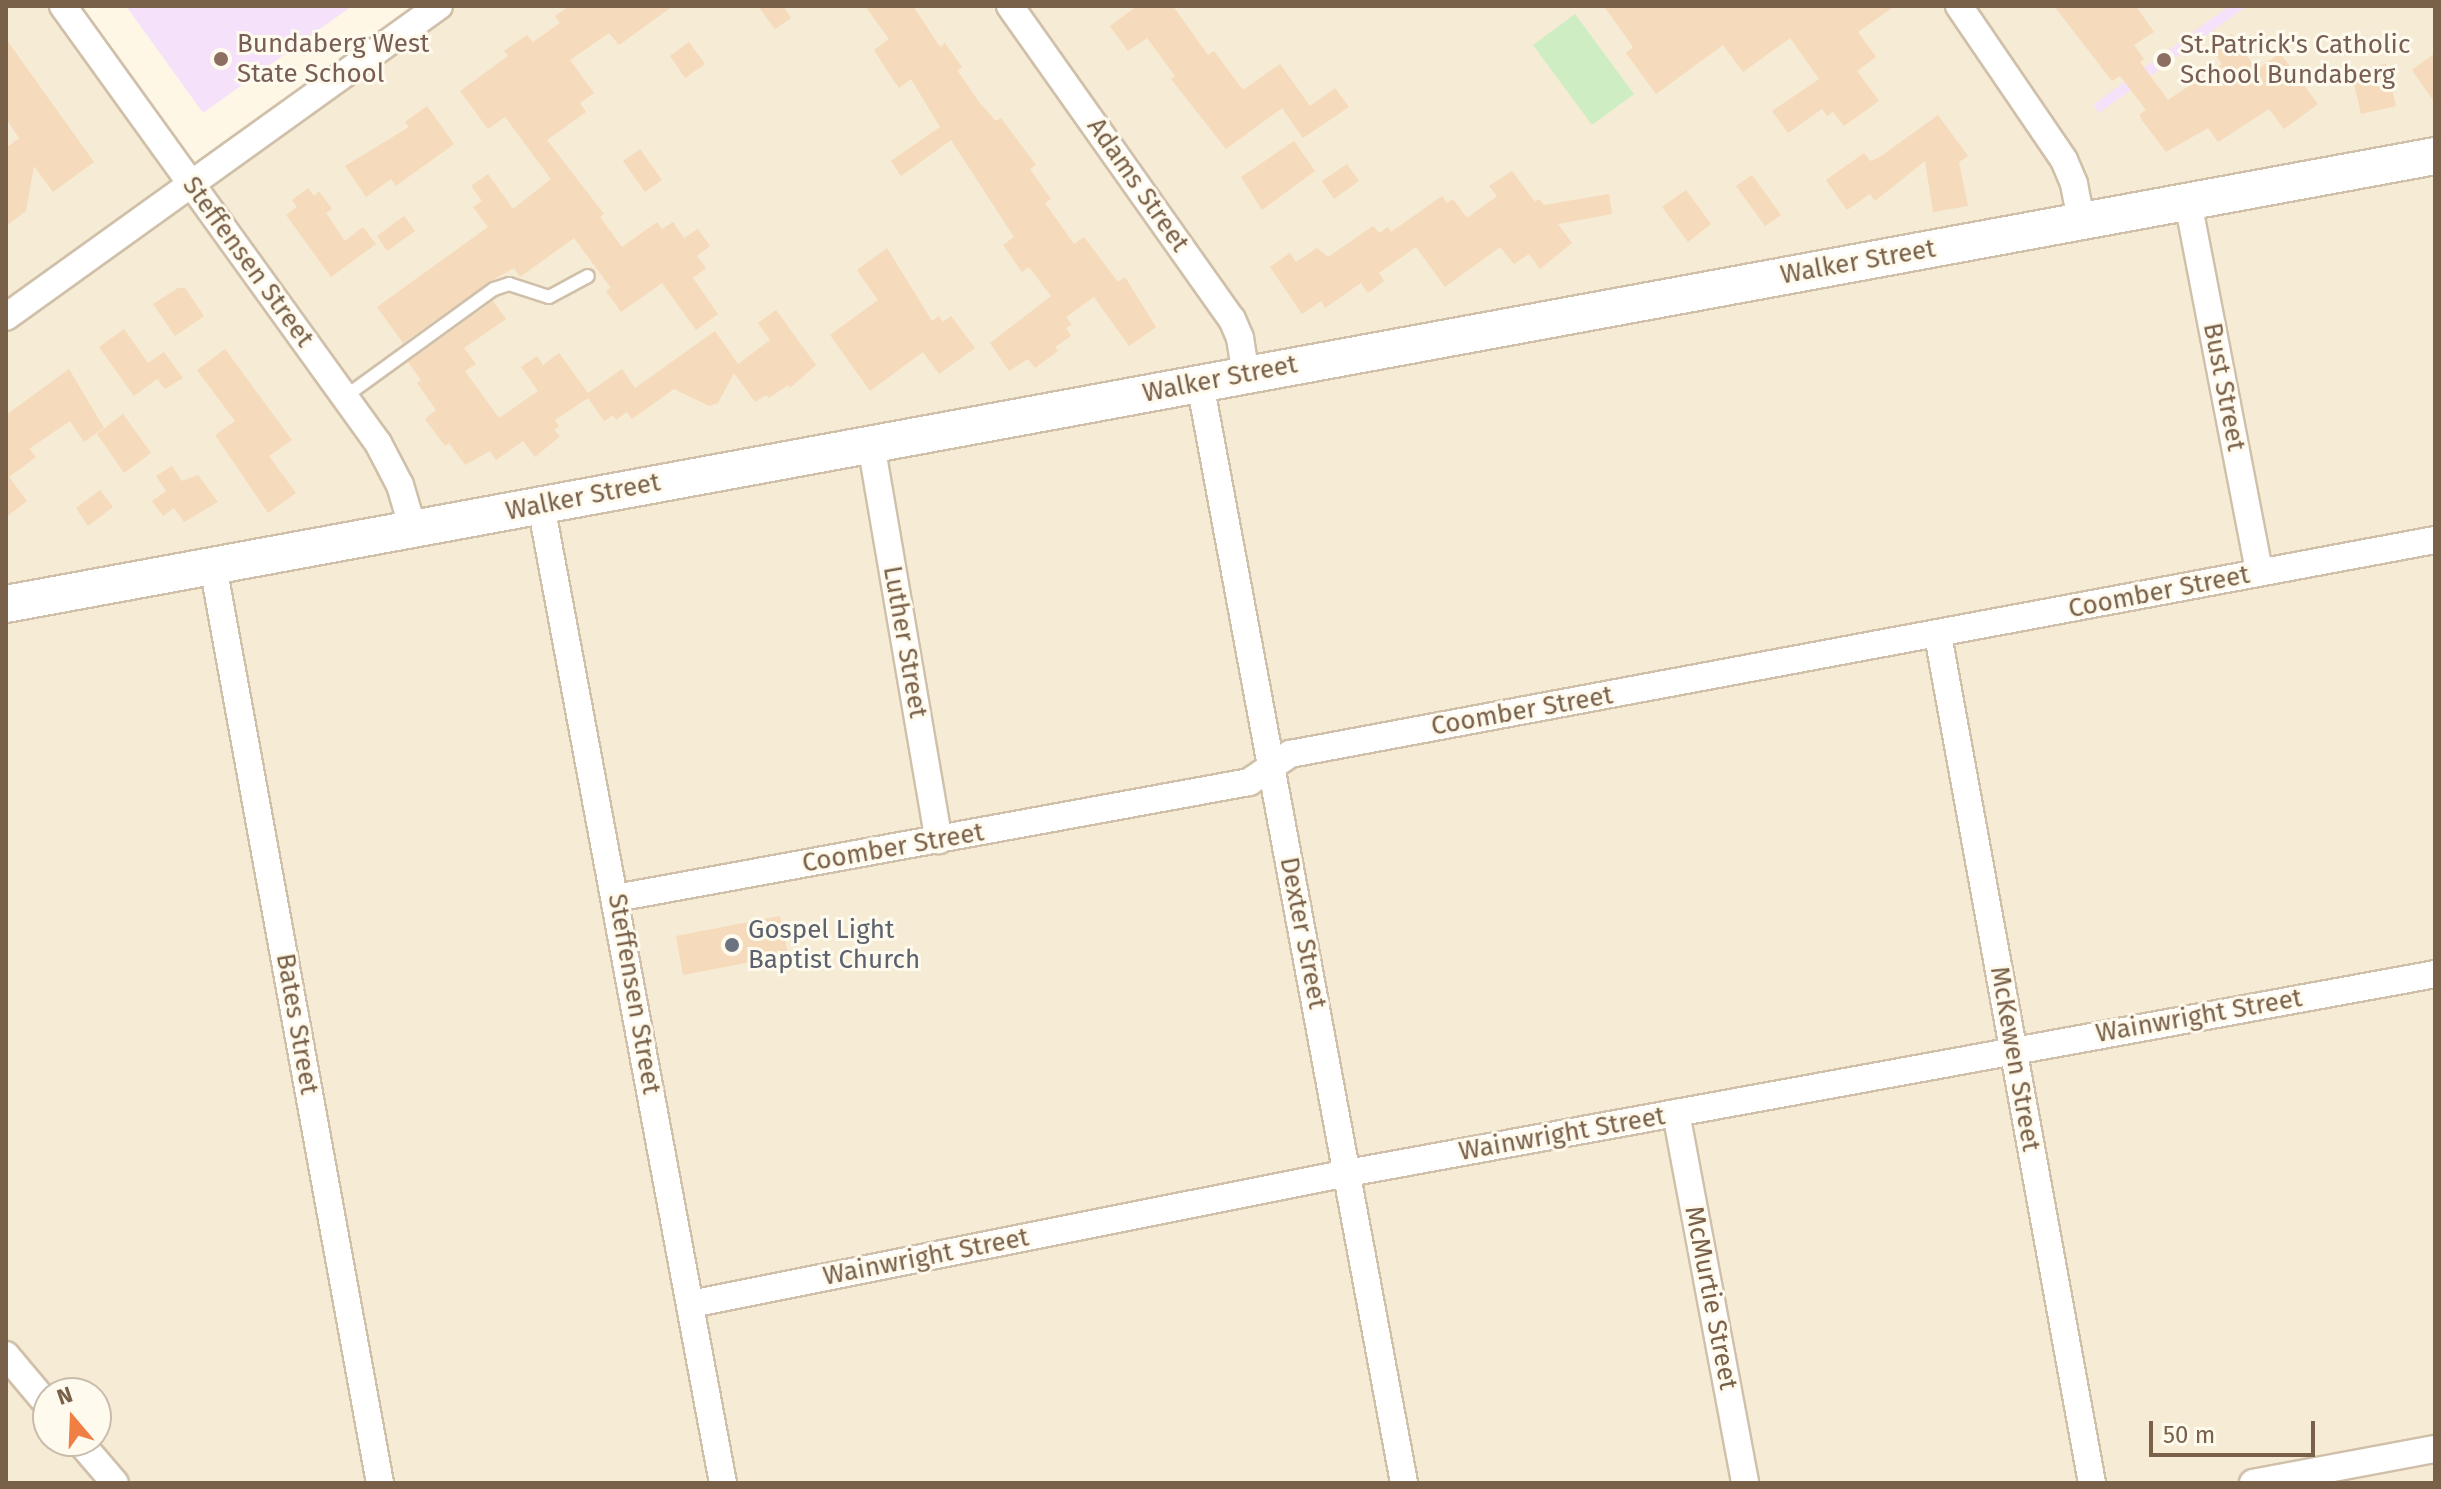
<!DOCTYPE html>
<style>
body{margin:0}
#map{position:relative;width:2441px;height:1489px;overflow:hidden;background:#fef7e6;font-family:"Fira Sans",sans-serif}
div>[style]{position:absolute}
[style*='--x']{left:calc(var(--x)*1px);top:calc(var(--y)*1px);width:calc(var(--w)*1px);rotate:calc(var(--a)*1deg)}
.residential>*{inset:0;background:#f6ebd4}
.education>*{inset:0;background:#f5e2fa}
.green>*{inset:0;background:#cfedc3}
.building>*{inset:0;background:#f5dabb}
.roads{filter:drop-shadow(2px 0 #d0c0aa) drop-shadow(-2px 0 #d0c0aa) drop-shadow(0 2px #d0c0aa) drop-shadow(0 -2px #d0c0aa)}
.service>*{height:12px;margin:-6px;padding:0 6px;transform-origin:6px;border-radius:6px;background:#fff}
.minor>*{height:26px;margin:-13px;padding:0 13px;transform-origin:13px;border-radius:13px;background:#fff}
.secondary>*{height:36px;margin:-18px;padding:0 18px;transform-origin:18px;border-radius:18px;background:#fff}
.dots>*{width:22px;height:22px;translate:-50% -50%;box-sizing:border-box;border:4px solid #fffaee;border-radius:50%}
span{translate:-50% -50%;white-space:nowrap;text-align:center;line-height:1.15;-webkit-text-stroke:6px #fffaee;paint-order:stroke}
.education-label{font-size:26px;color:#785e54}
.left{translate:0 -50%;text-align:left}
.street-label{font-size:26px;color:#796048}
.worship-label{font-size:26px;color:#5b616d}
.frame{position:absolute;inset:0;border:8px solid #796048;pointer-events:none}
.north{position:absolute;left:32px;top:1377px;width:80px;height:80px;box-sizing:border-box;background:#fffaee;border:2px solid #c9bcac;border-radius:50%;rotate:341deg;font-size:22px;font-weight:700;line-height:32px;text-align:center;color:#796048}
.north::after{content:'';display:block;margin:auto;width:28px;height:36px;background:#f07f43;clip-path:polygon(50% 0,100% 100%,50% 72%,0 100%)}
.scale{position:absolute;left:2149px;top:1421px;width:166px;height:36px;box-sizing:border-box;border:4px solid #796048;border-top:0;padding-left:10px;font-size:24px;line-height:28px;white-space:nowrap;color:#796048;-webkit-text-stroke:6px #fffaee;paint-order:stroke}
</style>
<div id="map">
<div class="residential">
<div style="clip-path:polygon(evenodd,6px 6px,60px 6px,190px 187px,441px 6px,2435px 6px,2435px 1483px,6px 1483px,6px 6px,48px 1393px,96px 1393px,96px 1441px,48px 1441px,48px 1393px)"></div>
</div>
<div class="education">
<div style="clip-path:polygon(126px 6px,352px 6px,203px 113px)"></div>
<div style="clip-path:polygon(2229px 6px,2247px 6px,2099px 113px,2093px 105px)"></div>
</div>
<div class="green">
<div style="clip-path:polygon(1575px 14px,1634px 94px,1592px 125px,1533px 45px)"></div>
</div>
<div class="building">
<div style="clip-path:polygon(569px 6px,673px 6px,619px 45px,609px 33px,570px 60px,594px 93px,580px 103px,586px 112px,547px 140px,604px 214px,600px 217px,622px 247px,657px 222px,662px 229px,673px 222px,684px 238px,698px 229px,710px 246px,697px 256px,706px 268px,693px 278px,718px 314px,696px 330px,662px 283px,621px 312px,606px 291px,611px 288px,574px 238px,520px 277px,514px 268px,489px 282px,403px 343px,377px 307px,488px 227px,473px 207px,482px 201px,471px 186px,488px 174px,513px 209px,551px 179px,505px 117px,488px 129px,460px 91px,508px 56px,504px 51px,527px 35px,533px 42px,560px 23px,555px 16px)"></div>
<div style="clip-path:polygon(758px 6px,783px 6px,791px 18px,775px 29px)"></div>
<div style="clip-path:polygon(865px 6px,913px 6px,940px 47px,945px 43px,962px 67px,957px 70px,979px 102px,996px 121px,1001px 118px,1036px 165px,1030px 169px,1051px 199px,1045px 203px,1074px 244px,1084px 237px,1118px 282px,1125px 277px,1156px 327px,1129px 346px,1094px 297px,1066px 317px,1072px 325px,1066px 328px,1071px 336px,1055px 347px,1058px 351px,1035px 368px,1028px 359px,1009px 371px,990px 343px,1051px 296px,1029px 267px,1022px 272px,1003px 245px,1014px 237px,951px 140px,901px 176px,891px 161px,940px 127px,911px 79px,899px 88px,888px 72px,874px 50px,889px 39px)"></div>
<div style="clip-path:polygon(1137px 6px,1173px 6px,1208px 55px,1214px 51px,1243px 90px,1280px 64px,1310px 106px,1335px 88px,1349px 107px,1303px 138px,1282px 108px,1226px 149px,1171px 79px,1175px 76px,1147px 38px,1128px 51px,1110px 26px)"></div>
<div style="clip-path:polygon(1604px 6px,1895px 6px,1858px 32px,1876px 57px,1857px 71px,1879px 101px,1844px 126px,1833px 112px,1827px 116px,1822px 109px,1788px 133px,1772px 111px,1819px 79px,1790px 38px,1743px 72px,1723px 45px,1656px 94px,1626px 53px,1633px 47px)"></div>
<div style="clip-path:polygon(2054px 6px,2136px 6px,2154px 32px,2134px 45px,2144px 59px,2140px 62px,2168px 100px,2222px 64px,2211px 48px,2232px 34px,2257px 70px,2280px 53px,2318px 104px,2284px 129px,2269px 109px,2218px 142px,2208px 128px,2166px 152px,2141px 119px,2140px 114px,2146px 110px,2120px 76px,2112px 81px)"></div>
<div style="clip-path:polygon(6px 39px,94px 162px,53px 192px,34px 166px,26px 211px,6px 226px,6px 148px,19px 138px,6px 119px)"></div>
<div style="clip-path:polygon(689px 42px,705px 64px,685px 78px,670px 56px)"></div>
<div style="clip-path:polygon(2435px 53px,2435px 103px,2412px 70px)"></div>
<div style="clip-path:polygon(2386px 64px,2396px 106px,2361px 114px,2351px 71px)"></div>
<div style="clip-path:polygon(427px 106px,454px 144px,396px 186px,391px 179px,366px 197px,345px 166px,409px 127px,405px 122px)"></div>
<div style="clip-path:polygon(1938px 115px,1968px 156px,1959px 162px,1968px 206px,1933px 212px,1925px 161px,1875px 201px,1870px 194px,1847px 210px,1826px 180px,1864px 153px,1870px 161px,1880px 157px)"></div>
<div style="clip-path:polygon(1294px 141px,1315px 171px,1262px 210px,1241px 177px)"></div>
<div style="clip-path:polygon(640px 149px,662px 180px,645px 192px,623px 161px)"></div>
<div style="clip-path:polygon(1347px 164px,1359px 181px,1334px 199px,1322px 181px)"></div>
<div style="clip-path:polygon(1512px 171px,1535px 202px,1539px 199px,1544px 205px,1609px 194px,1612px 214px,1558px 224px,1572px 243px,1540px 269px,1529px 254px,1514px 264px,1500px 247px,1445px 287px,1416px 247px,1379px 273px,1384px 281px,1368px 293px,1361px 283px,1325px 308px,1321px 301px,1302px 314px,1270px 267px,1290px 253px,1296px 262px,1317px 248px,1328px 257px,1373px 226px,1379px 233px,1388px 227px,1391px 232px,1442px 196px,1447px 203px,1453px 199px,1467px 218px,1497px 196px,1489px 186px)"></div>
<div style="clip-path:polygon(1752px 175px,1781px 215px,1765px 226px,1736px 186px)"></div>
<div style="clip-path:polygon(308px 188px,314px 196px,319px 191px,332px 209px,326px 213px,345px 241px,363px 227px,376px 244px,331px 277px,286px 215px,297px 207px,292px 200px)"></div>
<div style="clip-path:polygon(1686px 190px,1711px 224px,1688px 242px,1662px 207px)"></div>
<div style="clip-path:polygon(404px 216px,415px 231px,387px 251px,377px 236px)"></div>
<div style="clip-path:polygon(887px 248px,932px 321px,939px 316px,943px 322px,951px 316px,975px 348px,939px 374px,923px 352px,870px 391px,830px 335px,878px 300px,857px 270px)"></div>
<div style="clip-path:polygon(178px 288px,185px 288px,204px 316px,175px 336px,153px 304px)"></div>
<div style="clip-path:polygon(493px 301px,506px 319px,464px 348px,476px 364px,465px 371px,499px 418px,538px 391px,521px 367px,537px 356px,543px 365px,559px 353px,588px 393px,622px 369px,635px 388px,715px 331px,738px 364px,770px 340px,758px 323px,776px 310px,816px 365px,790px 388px,788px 385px,769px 398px,766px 395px,755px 402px,734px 373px,718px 403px,709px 406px,674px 389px,632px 419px,627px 412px,616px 420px,613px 415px,604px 421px,588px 398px,555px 420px,559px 426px,554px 430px,560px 436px,535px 457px,523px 441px,496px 460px,490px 451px,465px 465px,449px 443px,445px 446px,425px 419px,436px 410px,417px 383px,421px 380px,408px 362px)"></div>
<div style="clip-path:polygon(124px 329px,148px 363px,164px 352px,183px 378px,165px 389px,157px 379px,134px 396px,99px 347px)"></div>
<div style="clip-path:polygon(225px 349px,292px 440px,269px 456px,296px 493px,268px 513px,215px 435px,235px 421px,197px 370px)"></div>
<div style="clip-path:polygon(69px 369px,104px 428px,84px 442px,70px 421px,29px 449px,36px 457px,9px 477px,27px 501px,6px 517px,6px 415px)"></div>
<div style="clip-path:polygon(123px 414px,151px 453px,124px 473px,97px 434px)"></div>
<div style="clip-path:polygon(172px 466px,182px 481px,198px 475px,218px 502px,184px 522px,174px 508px,163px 516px,152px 501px,166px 491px,156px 476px)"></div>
<div style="clip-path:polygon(100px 490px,113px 507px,88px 526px,76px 508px)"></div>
<div style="clip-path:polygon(780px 916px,788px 955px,683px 975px,676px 936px)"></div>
</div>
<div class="roads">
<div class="service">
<div style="--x:346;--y:396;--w:183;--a:-35.9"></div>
<div style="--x:494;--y:289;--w:16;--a:-18"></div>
<div style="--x:509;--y:284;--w:42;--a:18"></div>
<div style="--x:549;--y:297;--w:44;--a:-28.3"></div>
</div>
<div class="minor">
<div style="--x:63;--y:6;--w:539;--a:54.22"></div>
<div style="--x:378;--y:443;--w:47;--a:62.4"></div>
<div style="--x:400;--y:485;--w:46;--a:73.5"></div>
<div style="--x:1010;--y:6;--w:384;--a:54.7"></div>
<div style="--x:1232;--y:319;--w:21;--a:67"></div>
<div style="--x:1240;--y:338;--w:36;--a:81"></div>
<div style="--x:1959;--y:6;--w:186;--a:55.7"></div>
<div style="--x:2064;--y:160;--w:26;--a:67"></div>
<div style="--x:2074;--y:184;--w:38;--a:79"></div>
<div style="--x:2188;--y:202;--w:377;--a:79.1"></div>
<div style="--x:6;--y:317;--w:533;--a:-35.69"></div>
<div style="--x:1200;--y:383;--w:1119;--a:79.49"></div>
<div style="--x:871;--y:444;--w:402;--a:80.3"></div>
<div style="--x:541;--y:505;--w:995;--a:79.46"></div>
<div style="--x:213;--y:566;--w:932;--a:79.68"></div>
<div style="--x:1938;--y:635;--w:862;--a:79.71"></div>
<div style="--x:616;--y:898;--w:644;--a:-10.38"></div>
<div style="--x:1249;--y:782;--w:50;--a:-34.3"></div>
<div style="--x:1290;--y:754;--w:1165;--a:-10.59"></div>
<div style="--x:1676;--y:1113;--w:376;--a:79.4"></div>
<div style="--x:691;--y:1304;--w:670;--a:-11.28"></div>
<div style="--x:1348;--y:1173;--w:1105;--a:-10.37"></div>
<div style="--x:6;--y:1355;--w:65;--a:50"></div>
<div style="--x:79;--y:1441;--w:55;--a:49.4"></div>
<div style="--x:2253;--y:1483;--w:185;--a:-10.6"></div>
</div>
<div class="secondary">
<div style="--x:6;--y:604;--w:2470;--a:-10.45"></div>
</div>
</div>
<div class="dots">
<div style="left:221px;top:59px;background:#8d6e63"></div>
<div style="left:2164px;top:60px;background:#8d6e63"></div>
<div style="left:732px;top:945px;background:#6b7280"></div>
</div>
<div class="education-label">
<span class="left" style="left:237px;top:59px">Bundaberg West<br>State School</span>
<span class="left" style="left:2180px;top:60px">St.Patrick's Catholic<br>School Bundaberg</span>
</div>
<div class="street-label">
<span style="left:1138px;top:185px;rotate:55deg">Adams Street</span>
<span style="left:248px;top:262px;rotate:54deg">Steffensen Street</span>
<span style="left:1858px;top:262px;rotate:-10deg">Walker Street</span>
<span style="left:1220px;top:379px;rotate:-11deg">Walker Street</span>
<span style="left:2224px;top:387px;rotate:79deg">Bust Street</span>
<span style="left:583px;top:497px;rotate:-11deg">Walker Street</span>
<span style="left:2159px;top:592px;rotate:-11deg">Coomber Street</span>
<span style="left:905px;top:642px;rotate:80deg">Luther Street</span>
<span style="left:1522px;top:711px;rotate:-10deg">Coomber Street</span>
<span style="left:893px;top:848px;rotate:-10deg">Coomber Street</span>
<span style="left:1303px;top:933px;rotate:79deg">Dexter Street</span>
<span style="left:634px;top:994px;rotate:80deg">Steffensen Street</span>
<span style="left:2199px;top:1016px;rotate:-10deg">Wainwright Street</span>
<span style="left:297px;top:1024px;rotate:80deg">Bates Street</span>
<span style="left:2015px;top:1059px;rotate:80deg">McKewen Street</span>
<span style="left:1562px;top:1134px;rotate:-10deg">Wainwright Street</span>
<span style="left:926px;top:1257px;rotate:-11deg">Wainwright Street</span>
<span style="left:1711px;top:1298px;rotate:79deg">McMurtie Street</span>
</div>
<div class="worship-label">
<span class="left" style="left:748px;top:945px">Gospel Light<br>Baptist Church</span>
</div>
<div class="frame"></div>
<div class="north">N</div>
<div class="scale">50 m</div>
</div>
